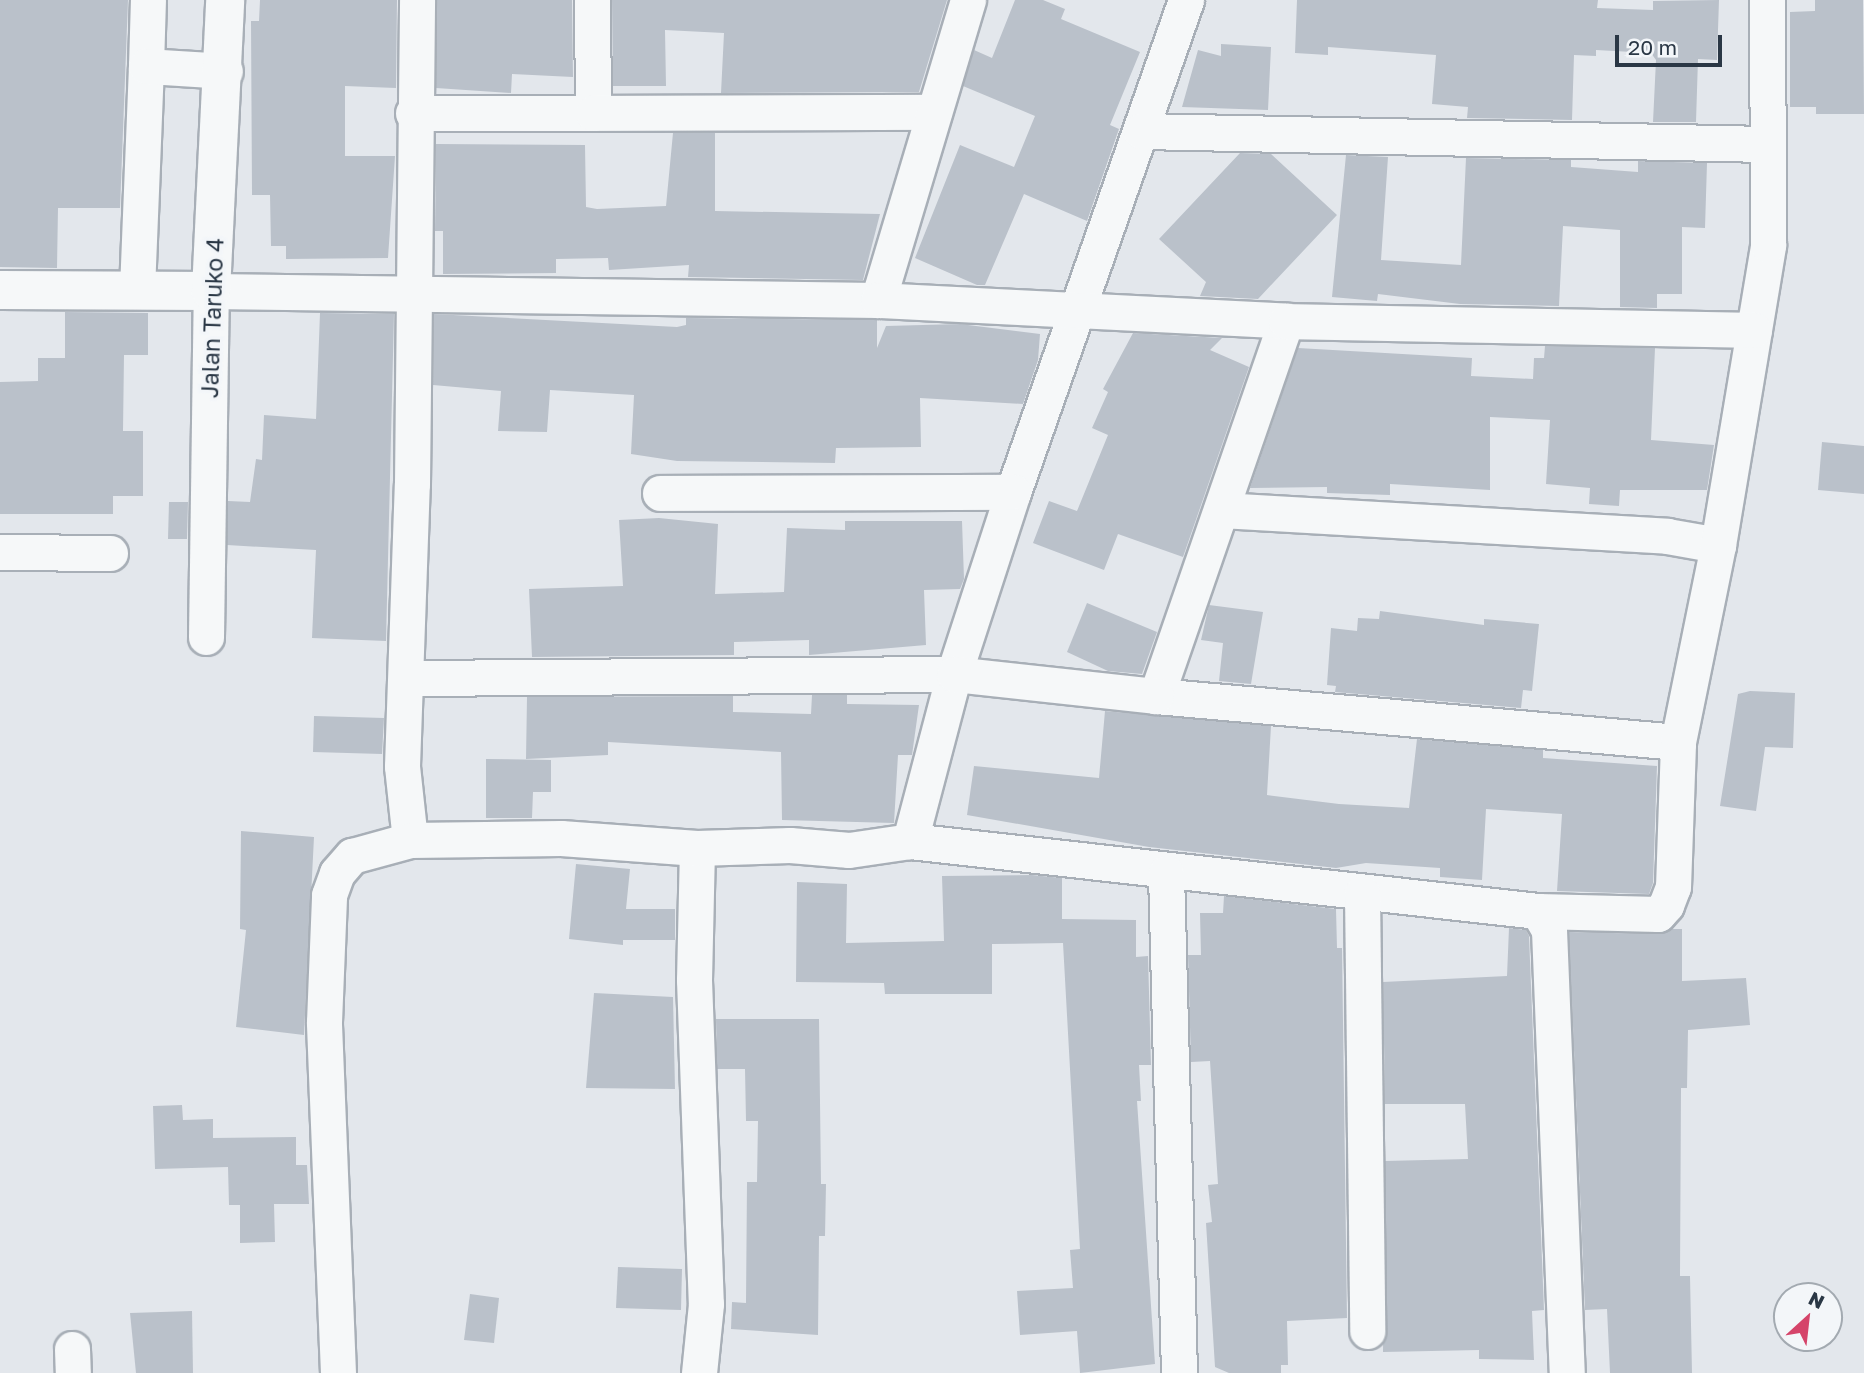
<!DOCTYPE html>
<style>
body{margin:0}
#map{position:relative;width:1864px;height:1373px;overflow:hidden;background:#e3e7ec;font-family:"Golos Text",sans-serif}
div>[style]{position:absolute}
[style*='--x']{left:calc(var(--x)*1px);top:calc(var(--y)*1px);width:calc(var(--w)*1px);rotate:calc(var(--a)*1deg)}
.building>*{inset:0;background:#bac1ca}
.roads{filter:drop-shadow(2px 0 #a8afb7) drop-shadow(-2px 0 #a8afb7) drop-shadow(0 2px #a8afb7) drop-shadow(0 -2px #a8afb7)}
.minor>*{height:35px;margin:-17.5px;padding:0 17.5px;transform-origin:17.5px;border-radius:17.5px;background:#f6f8f9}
.tertiary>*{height:38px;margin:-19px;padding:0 19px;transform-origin:19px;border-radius:19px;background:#f6f8f9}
span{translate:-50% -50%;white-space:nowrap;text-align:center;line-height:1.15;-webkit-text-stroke:7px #f3f6f9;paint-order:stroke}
.street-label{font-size:23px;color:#2a3745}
.north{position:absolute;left:1773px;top:1282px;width:70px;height:70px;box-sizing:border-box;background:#f3f6f9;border:2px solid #a3aab1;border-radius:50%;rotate:27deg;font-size:19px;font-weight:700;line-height:28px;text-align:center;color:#2a3745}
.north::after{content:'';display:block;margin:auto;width:24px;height:32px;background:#d5446a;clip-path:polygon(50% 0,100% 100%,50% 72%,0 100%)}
.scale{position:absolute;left:1615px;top:35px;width:107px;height:32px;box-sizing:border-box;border:4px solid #2a3745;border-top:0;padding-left:9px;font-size:21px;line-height:24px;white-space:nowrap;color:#2a3745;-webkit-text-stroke:5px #f3f6f9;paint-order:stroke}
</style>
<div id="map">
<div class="building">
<div style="clip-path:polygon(0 0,128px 0,120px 208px,58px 208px,57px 268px,0 267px)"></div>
<div style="clip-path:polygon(260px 0,397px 0,396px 88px,345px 86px,345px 156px,395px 156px,388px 258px,286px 259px,286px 246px,271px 246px,270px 195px,252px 195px,251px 21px,259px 21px)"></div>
<div style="clip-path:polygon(437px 0,572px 0,573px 77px,512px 74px,511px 93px,436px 88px)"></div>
<div style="clip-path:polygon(612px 0,947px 0,919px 92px,721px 93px,724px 33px,665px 30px,666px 86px,613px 86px)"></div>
<div style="clip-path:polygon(1015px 0,1043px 0,1065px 9px,1061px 19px,1140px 52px,1110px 125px,1119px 129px,1087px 221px,1024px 194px,985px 285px,977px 285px,915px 258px,960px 145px,1014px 167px,1035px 116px,963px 86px,974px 50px,992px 58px)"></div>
<div style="clip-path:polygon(1297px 0,1598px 0,1597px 8px,1653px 10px,1653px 1px,1719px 0,1717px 60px,1698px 59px,1696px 122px,1653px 122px,1656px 60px,1651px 53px,1596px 50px,1596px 56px,1574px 55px,1572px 120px,1467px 118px,1468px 107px,1432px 104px,1436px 55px,1328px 47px,1328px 55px,1295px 53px)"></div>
<div style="clip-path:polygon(1815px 0,1863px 0,1864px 114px,1816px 114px,1816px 107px,1790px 107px,1790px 12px,1815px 11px)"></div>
<div style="clip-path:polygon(1221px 44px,1271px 47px,1268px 110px,1182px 107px,1198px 50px,1221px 56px)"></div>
<div style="clip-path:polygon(673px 133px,715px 133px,715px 211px,880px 214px,863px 280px,688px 277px,689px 265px,609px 270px,608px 258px,556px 259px,556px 273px,443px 274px,443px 231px,435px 231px,436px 144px,585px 145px,586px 207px,597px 209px,666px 206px)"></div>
<div style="clip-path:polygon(1240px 153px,1271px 154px,1337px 215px,1258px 299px,1200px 296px,1206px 282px,1159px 239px)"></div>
<div style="clip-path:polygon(1346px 155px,1388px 157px,1381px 260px,1461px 265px,1466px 158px,1571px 160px,1571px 167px,1638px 172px,1638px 161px,1707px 163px,1705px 228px,1682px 227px,1682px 294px,1657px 294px,1657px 308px,1620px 307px,1620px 230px,1563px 226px,1559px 306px,1460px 304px,1378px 294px,1377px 301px,1332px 297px)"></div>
<div style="clip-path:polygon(65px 312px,148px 313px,148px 355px,124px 355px,123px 431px,143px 431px,143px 496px,113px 496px,113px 514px,0 514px,0 382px,38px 381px,38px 358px,65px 358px)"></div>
<div style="clip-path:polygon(320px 313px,394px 314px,386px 641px,312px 638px,316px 550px,227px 545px,228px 501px,250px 502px,256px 459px,262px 460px,264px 415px,316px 419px)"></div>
<div style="clip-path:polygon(434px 314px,677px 327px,686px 325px,686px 318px,877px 320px,877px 348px,886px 326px,960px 324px,1040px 334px,1038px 360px,1023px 404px,920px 398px,921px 447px,836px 448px,835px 463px,677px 461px,631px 454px,634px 395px,550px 390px,547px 432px,498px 431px,501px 391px,433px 385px)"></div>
<div style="clip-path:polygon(1133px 333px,1222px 338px,1210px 350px,1249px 367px,1183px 557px,1118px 534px,1104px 570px,1033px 543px,1049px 501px,1077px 511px,1108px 435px,1092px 428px,1108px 392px,1103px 389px)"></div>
<div style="clip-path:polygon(1545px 346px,1655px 348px,1651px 440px,1714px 445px,1707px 490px,1620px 490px,1619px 506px,1589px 504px,1590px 488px,1546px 484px,1550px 420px,1490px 417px,1490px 490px,1390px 484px,1390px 495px,1327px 493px,1327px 487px,1250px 488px,1298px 348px,1472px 358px,1471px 376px,1533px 379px,1534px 358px,1544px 358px)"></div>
<div style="clip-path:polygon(1822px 442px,1864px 446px,1864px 494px,1818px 490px)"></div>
<div style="clip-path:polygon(169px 502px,188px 502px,187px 539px,168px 539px)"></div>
<div style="clip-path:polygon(659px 518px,718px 524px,715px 594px,784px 592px,787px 528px,845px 530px,845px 521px,962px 521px,964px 579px,960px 589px,924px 590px,926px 645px,809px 655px,809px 640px,734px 642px,734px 655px,532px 657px,529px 589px,623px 586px,619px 520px)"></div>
<div style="clip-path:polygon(1087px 603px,1157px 632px,1142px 674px,1108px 671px,1067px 652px)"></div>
<div style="clip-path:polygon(1209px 605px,1263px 612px,1251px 684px,1219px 681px,1223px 643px,1201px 640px)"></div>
<div style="clip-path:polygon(1380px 611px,1484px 625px,1484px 619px,1539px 624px,1532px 691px,1523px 690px,1521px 708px,1335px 692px,1336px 686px,1327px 685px,1331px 628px,1357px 631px,1358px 618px,1379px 619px)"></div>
<div style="clip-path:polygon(1750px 691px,1795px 693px,1793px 748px,1765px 747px,1756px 811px,1720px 806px,1738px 694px)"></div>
<div style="clip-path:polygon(812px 695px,847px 695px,847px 704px,919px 705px,912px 755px,898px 755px,894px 823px,782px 820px,781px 752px,608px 742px,608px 755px,526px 759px,527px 697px,733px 696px,733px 712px,811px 714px)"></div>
<div style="clip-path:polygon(1105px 711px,1271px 726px,1267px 795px,1339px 804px,1409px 808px,1417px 739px,1543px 750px,1543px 758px,1657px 766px,1653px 883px,1649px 894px,1557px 891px,1562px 814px,1486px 809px,1482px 880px,1440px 877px,1440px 868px,1366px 863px,1336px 868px,1149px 847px,967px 815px,974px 766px,1099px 778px)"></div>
<div style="clip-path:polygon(314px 716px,384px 718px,382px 754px,313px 752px)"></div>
<div style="clip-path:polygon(486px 759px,551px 760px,551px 792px,533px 792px,532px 818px,486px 818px)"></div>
<div style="clip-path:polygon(241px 831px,314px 837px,304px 1035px,236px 1027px,246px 930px,240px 929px)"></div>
<div style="clip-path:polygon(576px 864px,630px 869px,626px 909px,675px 909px,675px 940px,623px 940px,623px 945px,569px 939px)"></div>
<div style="clip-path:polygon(1032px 875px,1062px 878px,1062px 919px,1136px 920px,1136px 957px,1148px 956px,1151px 1065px,1139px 1065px,1141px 1101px,1137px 1101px,1155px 1364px,1080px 1373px,1077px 1331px,1020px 1335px,1017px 1291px,1073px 1288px,1070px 1250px,1080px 1249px,1063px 943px,992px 944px,992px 994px,885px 994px,884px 983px,796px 982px,797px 882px,847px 884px,846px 943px,944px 941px,942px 876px)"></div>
<div style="clip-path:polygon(1224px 896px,1336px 909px,1337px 948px,1342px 948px,1347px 1318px,1287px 1321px,1288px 1365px,1281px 1365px,1281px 1373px,1229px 1373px,1215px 1367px,1206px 1223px,1212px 1222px,1208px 1185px,1218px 1184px,1210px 1061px,1191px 1062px,1188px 955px,1201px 955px,1200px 913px,1223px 913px)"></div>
<div style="clip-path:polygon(1509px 928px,1526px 930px,1529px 936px,1544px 1310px,1532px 1311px,1534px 1360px,1479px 1359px,1479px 1350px,1383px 1352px,1385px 1161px,1468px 1159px,1465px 1104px,1385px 1104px,1383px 982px,1507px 976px)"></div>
<div style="clip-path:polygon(1671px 929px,1682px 929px,1682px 981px,1746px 978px,1750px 1025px,1688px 1030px,1687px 1088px,1681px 1088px,1680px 1276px,1690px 1276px,1692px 1373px,1610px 1373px,1607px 1309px,1585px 1310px,1569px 932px,1657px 934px)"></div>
<div style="clip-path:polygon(594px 993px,673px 997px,675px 1089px,586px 1088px)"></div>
<div style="clip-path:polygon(716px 1019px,819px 1019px,821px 1184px,826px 1184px,825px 1236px,819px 1236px,818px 1335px,731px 1329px,732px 1302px,746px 1303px,747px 1182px,757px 1182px,758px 1121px,746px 1121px,745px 1069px,717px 1069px)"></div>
<div style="clip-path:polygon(182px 1105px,183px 1120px,213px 1119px,213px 1138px,296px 1137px,296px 1165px,307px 1165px,309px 1204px,274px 1204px,275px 1242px,240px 1243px,240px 1205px,229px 1205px,228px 1167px,155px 1169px,153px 1106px)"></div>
<div style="clip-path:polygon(618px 1267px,682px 1269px,681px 1310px,616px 1308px)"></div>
<div style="clip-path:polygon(470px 1294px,499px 1298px,494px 1343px,464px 1340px)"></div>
<div style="clip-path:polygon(192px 1311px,193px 1373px,136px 1373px,130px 1313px)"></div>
</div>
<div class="roads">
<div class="minor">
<div style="--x:1186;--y:0;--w:522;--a:109.37"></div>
<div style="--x:1013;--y:492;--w:191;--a:108"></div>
<div style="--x:954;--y:674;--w:173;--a:104.8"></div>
<div style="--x:910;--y:841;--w:632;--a:6.36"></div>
<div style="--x:1538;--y:911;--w:22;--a:60"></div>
<div style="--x:1549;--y:930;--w:443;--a:87.7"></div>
<div style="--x:146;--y:66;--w:66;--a:-88.3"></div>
<div style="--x:413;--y:113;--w:180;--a:0"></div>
<div style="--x:593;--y:113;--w:113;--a:-90.5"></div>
<div style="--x:593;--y:113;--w:341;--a:-0.2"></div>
<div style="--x:1141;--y:131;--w:624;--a:1.19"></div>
<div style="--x:137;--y:290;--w:224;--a:-87.7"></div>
<div style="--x:146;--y:66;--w:79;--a:3.6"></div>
<div style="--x:878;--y:300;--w:313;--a:-73.3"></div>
<div style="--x:1286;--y:321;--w:397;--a:109.1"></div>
<div style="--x:1156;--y:696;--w:524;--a:5.04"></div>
<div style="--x:660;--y:493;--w:353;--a:-0.2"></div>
<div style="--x:1221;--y:510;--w:447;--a:3.3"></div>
<div style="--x:1667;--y:536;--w:52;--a:10"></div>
<div style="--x:1718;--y:545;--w:304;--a:-80.5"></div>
<div style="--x:1768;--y:245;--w:245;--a:-90.2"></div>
<div style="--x:0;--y:552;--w:110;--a:0.5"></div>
<div style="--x:206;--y:637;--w:346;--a:-89.2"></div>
<div style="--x:211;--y:291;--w:667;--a:0.77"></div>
<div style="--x:878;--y:300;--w:409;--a:2.9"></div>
<div style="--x:1286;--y:321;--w:468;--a:1.1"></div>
<div style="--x:407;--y:678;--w:547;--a:-0.42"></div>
<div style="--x:954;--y:674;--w:203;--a:6.2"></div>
<div style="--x:410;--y:840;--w:74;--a:-96.2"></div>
<div style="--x:402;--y:766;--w:282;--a:-88"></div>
<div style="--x:412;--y:484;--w:484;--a:-89.4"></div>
<div style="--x:697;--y:848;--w:132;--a:91.3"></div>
<div style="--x:694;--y:980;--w:324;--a:87.9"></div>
<div style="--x:706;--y:1304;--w:69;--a:95.8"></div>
<div style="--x:1166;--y:873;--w:500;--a:88.51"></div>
<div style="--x:1362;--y:893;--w:438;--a:89.3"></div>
<div style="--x:1538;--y:911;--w:120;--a:1.4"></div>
<div style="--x:1658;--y:914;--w:12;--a:-48"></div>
<div style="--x:1666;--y:905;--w:19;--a:-69"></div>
<div style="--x:1673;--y:887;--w:145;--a:-88"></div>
<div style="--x:1678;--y:742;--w:201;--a:-78.5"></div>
<div style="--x:72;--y:1349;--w:24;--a:88"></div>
<div style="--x:338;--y:1373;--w:351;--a:-92.3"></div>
<div style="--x:324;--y:1022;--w:127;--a:-87.7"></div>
<div style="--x:329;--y:895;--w:23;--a:-70"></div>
<div style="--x:337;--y:873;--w:23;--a:-49"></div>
<div style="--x:352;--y:856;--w:60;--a:-15.4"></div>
<div style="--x:410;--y:840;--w:151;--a:-0.8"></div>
<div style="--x:561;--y:838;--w:136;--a:4.2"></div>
<div style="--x:697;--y:848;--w:93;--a:-1.8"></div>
<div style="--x:790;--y:845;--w:59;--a:4.8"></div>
<div style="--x:849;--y:850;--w:62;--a:-8.4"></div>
</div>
<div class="tertiary">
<div style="--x:0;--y:290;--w:211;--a:0.3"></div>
<div style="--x:211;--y:291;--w:291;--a:-87.2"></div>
</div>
</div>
<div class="street-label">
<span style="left:212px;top:318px;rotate:-88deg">Jalan Taruko 4</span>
</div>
<div class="north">N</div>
<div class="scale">20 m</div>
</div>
